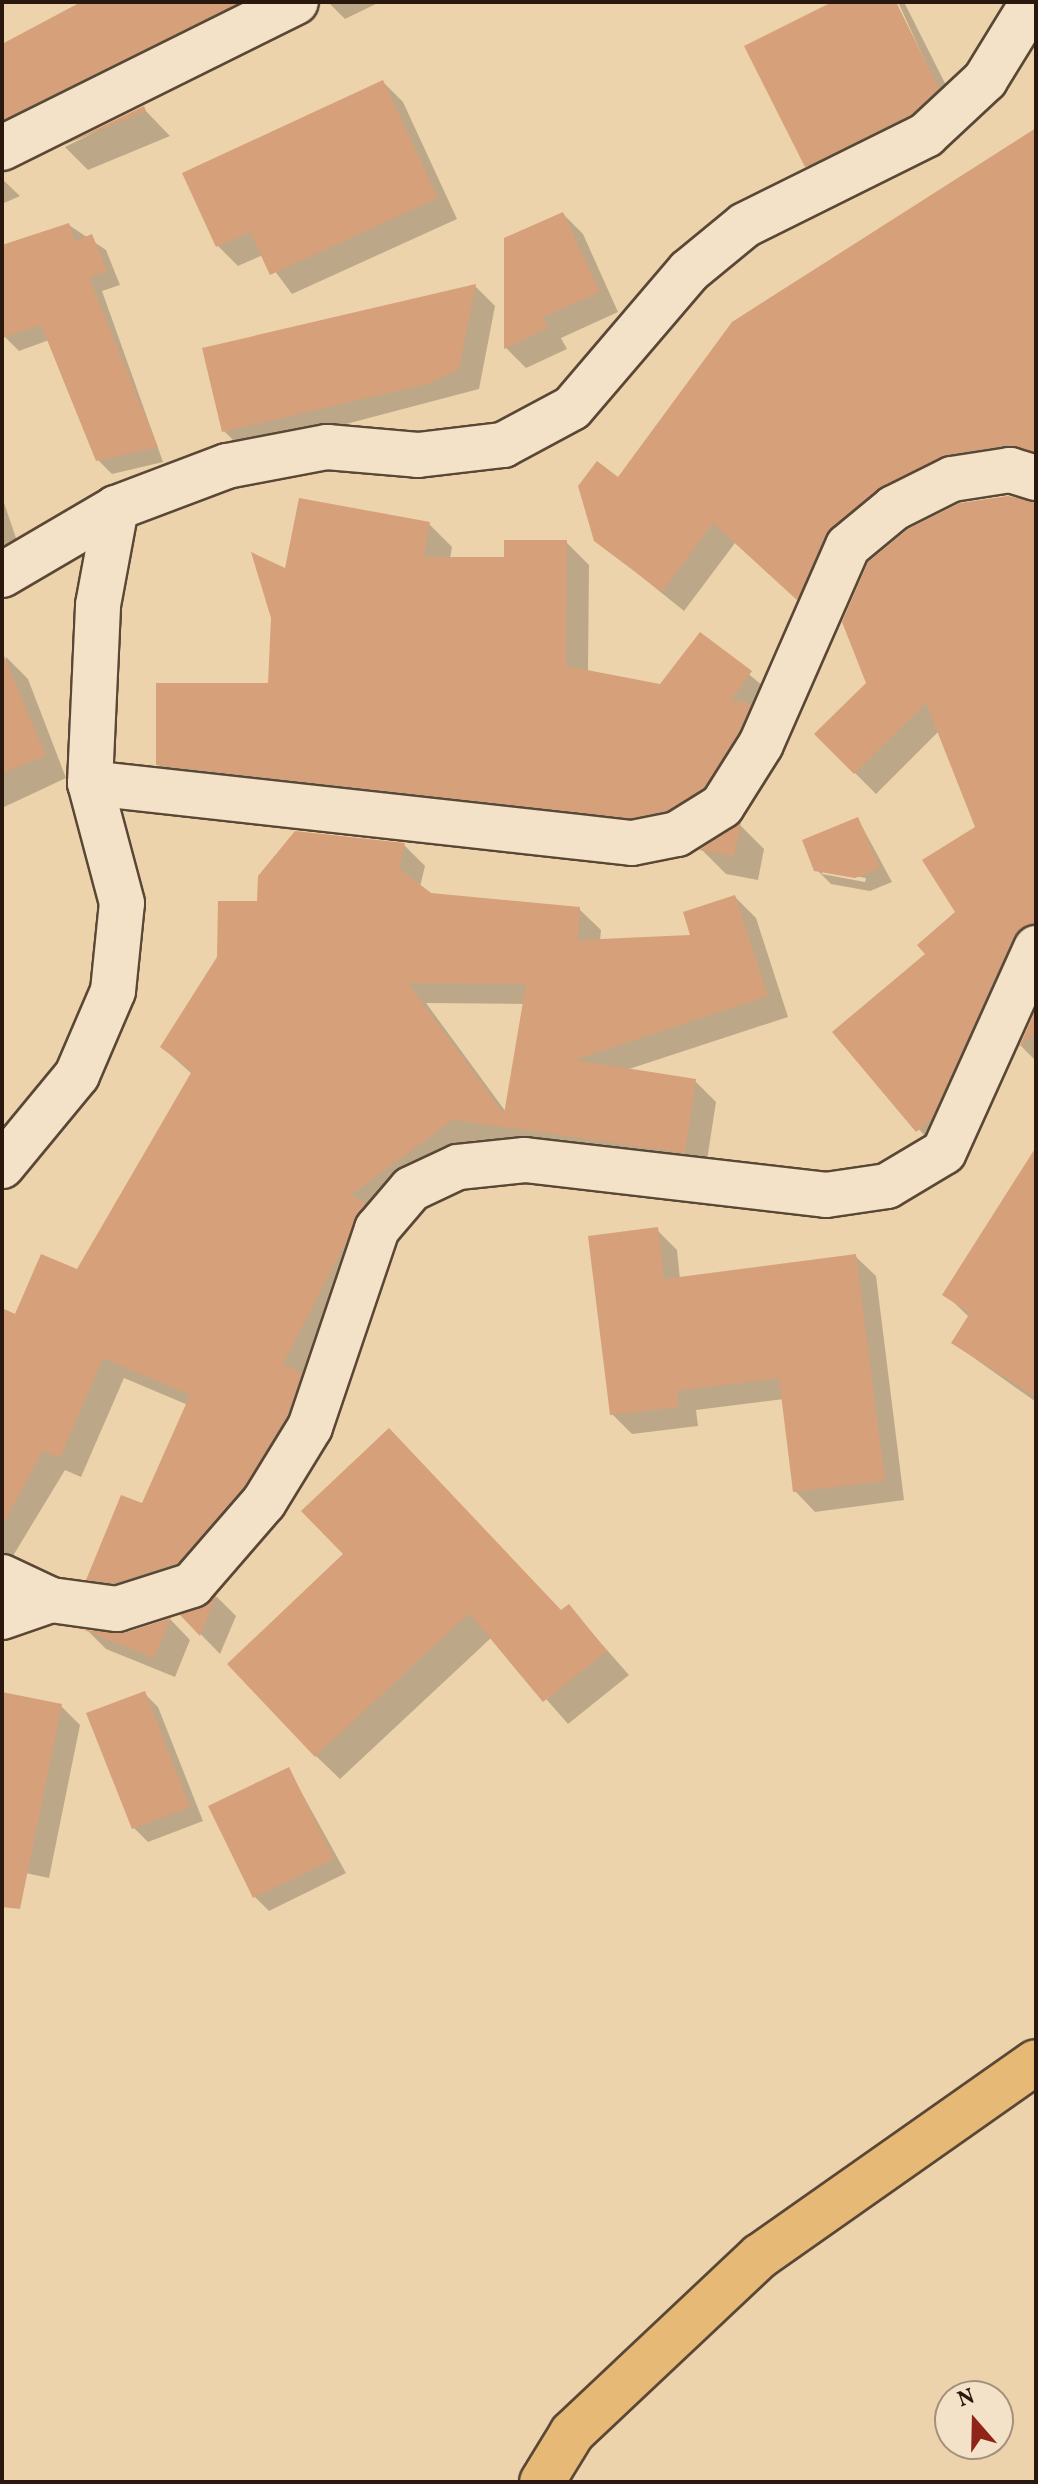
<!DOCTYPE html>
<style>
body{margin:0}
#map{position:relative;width:1038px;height:2484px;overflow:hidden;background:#ecd3ab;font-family:Vollkorn,serif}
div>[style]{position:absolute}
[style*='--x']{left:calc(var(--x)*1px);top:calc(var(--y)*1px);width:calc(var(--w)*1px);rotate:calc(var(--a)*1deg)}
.shadow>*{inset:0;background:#0003}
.building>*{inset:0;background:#d6a07b}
.roads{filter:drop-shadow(2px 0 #5a4736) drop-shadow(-2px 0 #5a4736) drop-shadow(0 2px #5a4736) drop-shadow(0 -2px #5a4736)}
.minor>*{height:44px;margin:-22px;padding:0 22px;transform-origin:22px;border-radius:22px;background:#f3e2c8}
.primary>*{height:44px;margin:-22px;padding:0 22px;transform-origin:22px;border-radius:22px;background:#e6ba76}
span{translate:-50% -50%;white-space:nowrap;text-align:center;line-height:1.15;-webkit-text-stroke:7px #f3e2c8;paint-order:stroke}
.frame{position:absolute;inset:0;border:4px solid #2a180f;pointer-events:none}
.north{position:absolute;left:934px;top:2380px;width:80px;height:80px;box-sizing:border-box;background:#f3e2c8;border:2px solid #a3917e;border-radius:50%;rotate:340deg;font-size:22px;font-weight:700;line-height:32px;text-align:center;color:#2a180f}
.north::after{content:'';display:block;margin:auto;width:28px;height:36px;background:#8f2418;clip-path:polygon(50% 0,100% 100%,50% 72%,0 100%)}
</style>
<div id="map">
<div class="shadow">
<div style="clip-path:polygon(86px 2px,380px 2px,345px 19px,329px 3px,309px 2px,2px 168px,2px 46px)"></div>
<div style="clip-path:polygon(837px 2px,894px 2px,942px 98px,898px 2px,904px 2px,958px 109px,827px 186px,807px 166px)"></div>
<div style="clip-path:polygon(383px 82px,403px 102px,457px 219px,292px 294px,263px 255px,238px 266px,218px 246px,185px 174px)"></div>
<div style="clip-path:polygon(143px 108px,170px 136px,88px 170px,65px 147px)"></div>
<div style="clip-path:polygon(1036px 131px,1036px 468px,904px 507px,819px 619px,735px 543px,684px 611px,596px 540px,618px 479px)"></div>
<div style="clip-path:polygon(2px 179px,20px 196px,2px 204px)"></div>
<div style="clip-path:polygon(563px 214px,583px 234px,618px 312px,561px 338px,567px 349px,526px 368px,506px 348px)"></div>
<div style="clip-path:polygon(69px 225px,106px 250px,120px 285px,102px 291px,163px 462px,112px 474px,98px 460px,49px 340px,19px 351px,5px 337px,2px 247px)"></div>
<div style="clip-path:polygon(475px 286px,495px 306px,479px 389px,244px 451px,224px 431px)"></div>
<div style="clip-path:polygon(2px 497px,17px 541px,2px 546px)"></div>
<div style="clip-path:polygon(1036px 500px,1036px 957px,939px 1152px,834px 1033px,928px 954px,957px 912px,977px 827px,939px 731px,876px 794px,816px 734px,868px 683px,960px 505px)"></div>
<div style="clip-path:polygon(429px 524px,452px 547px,450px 559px,506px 559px,566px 542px,589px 565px,588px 672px,661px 686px,701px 635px,774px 695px,691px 832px,181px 787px,158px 764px,270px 685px,287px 571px)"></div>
<div style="clip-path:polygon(6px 657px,28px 679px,66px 778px,2px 808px)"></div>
<div style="clip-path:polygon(evenodd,858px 819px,892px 882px,870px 891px,831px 884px,816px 869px,858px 819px,822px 870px,866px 878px,865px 882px,822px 874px,822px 870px)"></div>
<div style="clip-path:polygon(740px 825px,764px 849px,758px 880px,726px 874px,702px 850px)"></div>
<div style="clip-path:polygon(evenodd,404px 845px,425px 866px,420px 887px,430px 895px,579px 909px,601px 930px,600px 941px,693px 937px,735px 897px,756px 918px,788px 1017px,626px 1070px,695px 1081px,716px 1102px,705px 1173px,475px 1140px,374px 1214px,322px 1396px,199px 1584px,109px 1600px,88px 1579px,143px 1506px,188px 1405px,124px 1378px,81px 1477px,65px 1470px,2px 1574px,2px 1311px,16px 1317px,78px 1272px,192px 1074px,162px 1047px,259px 903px,404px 845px,426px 1003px,525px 1004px,506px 1112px,426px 1003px)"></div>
<div style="clip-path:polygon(1036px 1014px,1036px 1061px,1021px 1046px)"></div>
<div style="clip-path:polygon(1036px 1151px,1036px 1402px,953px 1343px,969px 1317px,945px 1294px)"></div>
<div style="clip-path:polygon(657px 1230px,677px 1250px,680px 1279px,855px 1256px,876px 1276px,904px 1500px,815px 1512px,795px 1491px,784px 1399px,696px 1410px,698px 1426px,632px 1434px,612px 1414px)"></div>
<div style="clip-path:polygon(346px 1554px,562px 1613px,569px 1607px,629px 1675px,568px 1724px,492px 1637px,340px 1779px,316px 1756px)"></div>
<div style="clip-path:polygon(217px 1597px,236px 1616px,220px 1654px,183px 1616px)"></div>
<div style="clip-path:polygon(171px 1620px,190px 1640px,175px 1677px,106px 1649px,89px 1632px,124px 1635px)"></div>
<div style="clip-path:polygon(144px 1693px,158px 1707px,203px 1821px,148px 1842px,134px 1828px,89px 1714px)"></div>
<div style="clip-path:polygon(2px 1694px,61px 1706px,80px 1725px,49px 1878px,2px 1868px)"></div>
<div style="clip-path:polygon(289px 1770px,346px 1873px,269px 1911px,255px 1897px)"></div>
</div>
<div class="building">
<div style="clip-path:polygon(81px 2px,240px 2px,2px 120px,2px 44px)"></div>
<div style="clip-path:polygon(832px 2px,896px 2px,939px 88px,912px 114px,805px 167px,744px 46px)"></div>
<div style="clip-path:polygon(383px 80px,438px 198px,270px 275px,250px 232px,216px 247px,182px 173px)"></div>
<div style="clip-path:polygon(144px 106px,146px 111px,62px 146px)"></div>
<div style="clip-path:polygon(1036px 128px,1036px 452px,1007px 445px,948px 454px,883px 486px,825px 535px,797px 600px,713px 523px,662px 592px,594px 541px,578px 486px,597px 461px,618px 477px,732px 322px)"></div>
<div style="clip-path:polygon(563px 212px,600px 292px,543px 317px,548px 328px,504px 349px,504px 238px)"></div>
<div style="clip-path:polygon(69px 223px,75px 241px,92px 234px,107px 271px,89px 278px,158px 447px,96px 461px,41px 325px,2px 338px,2px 245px)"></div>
<div style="clip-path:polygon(476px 284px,459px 369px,428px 384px,222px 432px,202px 348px)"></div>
<div style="clip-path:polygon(1008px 496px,1036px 502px,1036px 923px,1013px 938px,931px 1120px,916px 1132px,832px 1032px,925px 954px,917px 945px,955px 912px,922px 860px,975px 827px,926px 703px,854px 774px,814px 734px,866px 683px,842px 622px,868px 562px,908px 529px,960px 503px)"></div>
<div style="clip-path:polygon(299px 498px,430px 522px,424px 557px,504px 557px,504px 540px,567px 540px,566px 666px,660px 684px,700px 632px,752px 671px,731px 700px,751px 704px,739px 732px,704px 788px,668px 810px,631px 818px,156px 765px,156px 683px,268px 683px,271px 618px,251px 552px,285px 568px)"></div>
<div style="clip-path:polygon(2px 651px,46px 756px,2px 773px)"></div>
<div style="clip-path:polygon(858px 817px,880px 868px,855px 878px,814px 871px,802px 840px)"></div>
<div style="clip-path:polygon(741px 822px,734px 856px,699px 850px,735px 827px)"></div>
<div style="clip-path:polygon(evenodd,295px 831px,405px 843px,399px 868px,431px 893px,580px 907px,578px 940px,690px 935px,683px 912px,735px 895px,768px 996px,574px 1060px,696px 1079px,685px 1153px,453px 1120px,351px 1195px,366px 1203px,283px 1364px,302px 1373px,287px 1416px,244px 1487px,178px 1563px,115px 1583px,86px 1580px,121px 1495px,142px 1503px,190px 1395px,103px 1358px,60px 1458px,43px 1451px,2px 1526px,2px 1308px,15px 1314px,41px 1254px,77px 1269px,192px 1071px,160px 1047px,217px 957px,218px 901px,257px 901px,258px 876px,295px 831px,408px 983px,526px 984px,504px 1114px,408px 983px)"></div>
<div style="clip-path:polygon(1036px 1009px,1036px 1032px,1019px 1047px)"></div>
<div style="clip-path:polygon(1036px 1147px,1036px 1397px,951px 1343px,970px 1313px,942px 1295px)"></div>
<div style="clip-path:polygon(658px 1227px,664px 1279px,856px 1254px,885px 1481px,793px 1492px,779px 1378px,677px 1391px,679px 1407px,610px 1415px,588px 1236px)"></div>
<div style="clip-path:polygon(389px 1428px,561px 1610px,569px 1604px,607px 1651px,543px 1702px,469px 1613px,315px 1757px,227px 1664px,343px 1554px,301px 1511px)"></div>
<div style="clip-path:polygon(217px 1594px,200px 1636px,180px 1615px)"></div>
<div style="clip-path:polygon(171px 1618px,154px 1658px,84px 1630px,124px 1633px)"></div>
<div style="clip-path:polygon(145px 1691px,190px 1807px,132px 1829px,86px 1713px)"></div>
<div style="clip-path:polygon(2px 1692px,62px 1704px,20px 1909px,2px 1907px)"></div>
<div style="clip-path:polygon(289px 1767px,334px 1859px,253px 1898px,208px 1806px)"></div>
</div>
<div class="roads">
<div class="minor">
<div style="--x:2;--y:148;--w:328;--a:-26.4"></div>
<div style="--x:2;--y:575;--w:132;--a:-30.4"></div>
<div style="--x:116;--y:508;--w:119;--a:-20.7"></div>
<div style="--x:227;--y:466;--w:102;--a:-10.8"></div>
<div style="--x:327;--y:447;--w:91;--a:5"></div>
<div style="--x:418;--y:455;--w:86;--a:-6.7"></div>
<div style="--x:503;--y:445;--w:78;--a:-28.2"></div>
<div style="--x:572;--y:408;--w:180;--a:-49.5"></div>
<div style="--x:689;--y:271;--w:72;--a:-39.4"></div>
<div style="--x:745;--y:225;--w:202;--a:-26.4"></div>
<div style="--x:926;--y:135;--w:81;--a:-43"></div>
<div style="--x:985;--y:80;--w:92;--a:-58.4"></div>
<div style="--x:90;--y:783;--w:545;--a:6.32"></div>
<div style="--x:632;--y:843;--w:46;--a:-11.3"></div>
<div style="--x:677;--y:834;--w:53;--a:-31.9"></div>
<div style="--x:722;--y:806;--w:73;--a:-57.8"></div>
<div style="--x:761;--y:744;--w:216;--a:-66.3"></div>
<div style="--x:848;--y:546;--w:60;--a:-39.6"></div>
<div style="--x:894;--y:508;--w:65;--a:-26.6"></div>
<div style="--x:952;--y:479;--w:59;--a:-8.8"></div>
<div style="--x:1010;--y:470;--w:27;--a:17"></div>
<div style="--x:2;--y:1166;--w:118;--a:-50.5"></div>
<div style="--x:77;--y:1075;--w:91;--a:-66.8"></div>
<div style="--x:113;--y:991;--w:88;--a:-84.2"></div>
<div style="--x:122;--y:903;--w:124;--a:-104.9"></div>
<div style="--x:90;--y:783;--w:178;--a:-87.4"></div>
<div style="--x:98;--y:605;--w:99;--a:-79.5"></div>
<div style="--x:2;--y:1577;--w:54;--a:25.1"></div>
<div style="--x:51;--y:1600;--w:67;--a:7.8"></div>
<div style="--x:117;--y:1609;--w:79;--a:-17.7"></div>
<div style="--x:192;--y:1585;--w:110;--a:-49.1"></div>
<div style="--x:264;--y:1502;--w:88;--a:-58.5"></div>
<div style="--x:310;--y:1427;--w:209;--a:-71.3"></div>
<div style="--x:377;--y:1229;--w:52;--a:-49.6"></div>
<div style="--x:411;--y:1189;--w:52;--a:-25.1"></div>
<div style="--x:458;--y:1167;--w:67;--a:-6"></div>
<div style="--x:525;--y:1160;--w:303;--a:6.6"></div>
<div style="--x:826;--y:1195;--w:62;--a:-8.4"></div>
<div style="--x:887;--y:1186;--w:66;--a:-30.8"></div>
<div style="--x:944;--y:1152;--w:224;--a:-65.7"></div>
<div style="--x:2;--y:1617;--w:52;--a:-19.1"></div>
</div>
<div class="primary">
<div style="--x:542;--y:2482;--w:57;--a:-58.5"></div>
<div style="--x:572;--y:2433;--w:258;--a:-43.3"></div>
<div style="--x:760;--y:2256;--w:337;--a:-35.1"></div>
</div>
</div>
<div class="frame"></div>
<div class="north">N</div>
</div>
